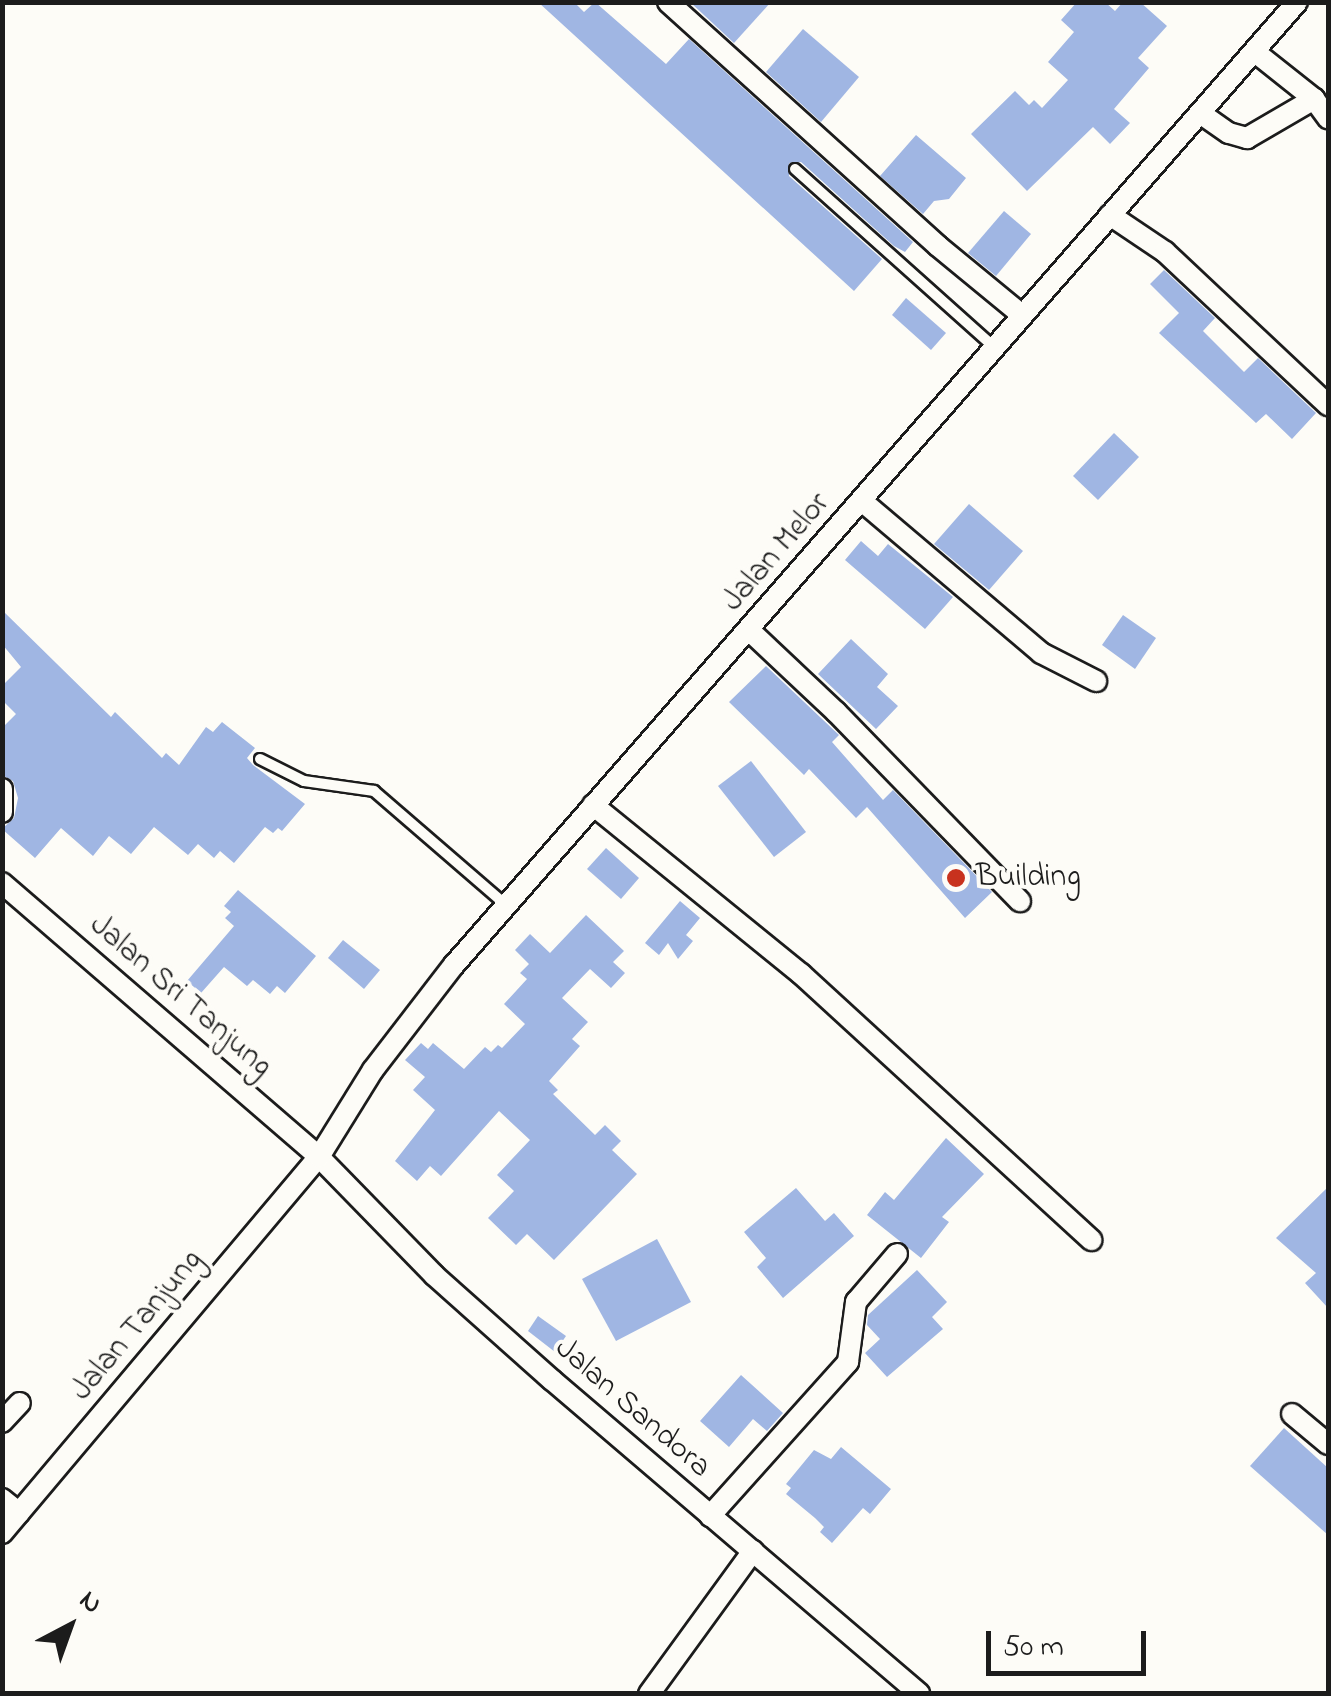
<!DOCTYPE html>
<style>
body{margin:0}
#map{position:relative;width:1331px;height:1696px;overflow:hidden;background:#fdfcf7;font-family:"Indie Flower",sans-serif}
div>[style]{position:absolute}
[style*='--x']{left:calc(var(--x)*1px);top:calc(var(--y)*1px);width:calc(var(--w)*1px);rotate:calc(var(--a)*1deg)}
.building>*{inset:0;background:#a0b6e3}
.roads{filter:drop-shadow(2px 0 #1c1c1c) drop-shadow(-2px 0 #1c1c1c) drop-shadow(0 2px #1c1c1c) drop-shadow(0 -2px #1c1c1c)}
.lane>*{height:10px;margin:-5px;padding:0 5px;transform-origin:5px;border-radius:5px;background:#fdfcf7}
.street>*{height:20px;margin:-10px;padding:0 10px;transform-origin:10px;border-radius:10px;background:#fdfcf7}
.dots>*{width:28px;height:28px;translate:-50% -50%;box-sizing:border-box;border:5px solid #fdfcf7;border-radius:50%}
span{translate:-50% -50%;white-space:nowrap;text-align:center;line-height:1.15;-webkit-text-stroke:8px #fdfcf7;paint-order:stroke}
.street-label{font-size:32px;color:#1c1c1c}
.poi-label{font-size:32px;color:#1c1c1c}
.left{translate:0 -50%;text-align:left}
.frame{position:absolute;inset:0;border:5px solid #1c1c1c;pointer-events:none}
.north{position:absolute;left:20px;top:1576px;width:100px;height:100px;-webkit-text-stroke:8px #fdfcf7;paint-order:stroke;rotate:41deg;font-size:28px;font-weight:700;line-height:40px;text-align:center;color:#1c1c1c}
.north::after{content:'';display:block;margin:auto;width:35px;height:45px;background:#1c1c1c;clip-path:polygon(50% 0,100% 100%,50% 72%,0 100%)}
.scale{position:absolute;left:986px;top:1631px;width:160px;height:45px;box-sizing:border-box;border:5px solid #1c1c1c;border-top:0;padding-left:12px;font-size:30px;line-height:35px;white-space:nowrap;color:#1c1c1c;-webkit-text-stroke:8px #fdfcf7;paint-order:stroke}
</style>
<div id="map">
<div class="building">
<div style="clip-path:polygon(538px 2px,574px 2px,584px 12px,595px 2px,666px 64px,689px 39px,913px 242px,905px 252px,894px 246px,801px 162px,789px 163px,789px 176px,882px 259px,854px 291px)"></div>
<div style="clip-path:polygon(690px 2px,771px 2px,734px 43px)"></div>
<div style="clip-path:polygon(1077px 2px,1105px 2px,1115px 11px,1123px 2px,1140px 2px,1167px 26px,1138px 58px,1149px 68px,1114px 109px,1130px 123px,1110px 144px,1093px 127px,1027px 191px,971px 134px,1015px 91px,1029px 105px,1034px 100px,1042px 108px,1068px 80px,1048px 62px,1074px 32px,1061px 20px)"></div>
<div style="clip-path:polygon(803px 29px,859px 77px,821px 122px,766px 72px)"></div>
<div style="clip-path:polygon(916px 135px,966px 178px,949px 199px,934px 201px,923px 214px,880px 176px)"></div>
<div style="clip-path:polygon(1004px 211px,1031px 234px,996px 276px,968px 253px)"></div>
<div style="clip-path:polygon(1164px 270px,1215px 318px,1203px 331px,1244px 372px,1258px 358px,1316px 413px,1292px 439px,1266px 414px,1256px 423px,1159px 333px,1179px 313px,1150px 284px)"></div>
<div style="clip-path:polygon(906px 298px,946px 333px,931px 350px,892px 315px)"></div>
<div style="clip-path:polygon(1114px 433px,1139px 457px,1098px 500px,1073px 476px)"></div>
<div style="clip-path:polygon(969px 504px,1023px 551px,989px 590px,934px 544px)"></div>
<div style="clip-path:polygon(861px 541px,878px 556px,888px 544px,953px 597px,925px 629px,845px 560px)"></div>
<div style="clip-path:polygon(2px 610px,111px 717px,115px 712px,162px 758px,166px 753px,179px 765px,206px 727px,213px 732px,222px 722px,255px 748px,247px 758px,253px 765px,305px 804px,282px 831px,278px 828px,273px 833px,265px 827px,234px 863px,220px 851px,214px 858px,198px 844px,188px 855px,154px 827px,131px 854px,109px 836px,93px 856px,61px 828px,35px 858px,2px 829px,14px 818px,18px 798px,13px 781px,2px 775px,2px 728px,16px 714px,2px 700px,2px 686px,21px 667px,2px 644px)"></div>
<div style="clip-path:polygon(1123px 615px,1156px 638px,1135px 669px,1102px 645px)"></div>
<div style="clip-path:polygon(851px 639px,888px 674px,877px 687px,898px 706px,876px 729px,818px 674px)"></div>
<div style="clip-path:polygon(766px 666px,839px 735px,832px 742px,883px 800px,893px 790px,992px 892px,965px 918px,867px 807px,856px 818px,809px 769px,804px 775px,729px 702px)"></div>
<div style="clip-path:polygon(751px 761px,806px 832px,774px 857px,718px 786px)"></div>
<div style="clip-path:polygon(606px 848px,639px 878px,621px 899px,587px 869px)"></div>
<div style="clip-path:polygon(238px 890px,316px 956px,285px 993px,277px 986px,270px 994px,253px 980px,247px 986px,224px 967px,201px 993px,187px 981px,234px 926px,225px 918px,231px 912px,224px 906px)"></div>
<div style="clip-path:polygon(680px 901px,700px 918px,686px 935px,693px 941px,678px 959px,668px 943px,659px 955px,645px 943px)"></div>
<div style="clip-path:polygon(586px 915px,624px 951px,613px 962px,625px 973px,611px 988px,590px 969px,562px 998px,588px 1022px,572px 1039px,580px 1046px,549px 1081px,558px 1090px,553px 1094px,595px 1135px,605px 1125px,621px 1141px,612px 1150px,637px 1174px,554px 1260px,527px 1234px,516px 1245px,488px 1218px,514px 1191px,497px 1175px,530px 1140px,499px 1111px,441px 1176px,430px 1166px,417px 1181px,395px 1161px,435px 1110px,413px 1090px,425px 1077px,405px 1060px,421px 1043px,428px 1049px,433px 1043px,464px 1069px,485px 1047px,491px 1052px,498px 1045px,502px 1048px,525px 1024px,504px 1004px,527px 979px,520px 973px,529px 964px,515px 950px,530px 934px,550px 953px)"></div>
<div style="clip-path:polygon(343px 940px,380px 970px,364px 989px,328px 958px)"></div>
<div style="clip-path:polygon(946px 1138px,984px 1174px,942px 1217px,949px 1222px,921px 1258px,867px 1215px,885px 1192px,894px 1200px)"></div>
<div style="clip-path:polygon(1328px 1187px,1328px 1308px,1305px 1283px,1316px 1273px,1276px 1238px)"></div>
<div style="clip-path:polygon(796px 1188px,825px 1221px,834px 1213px,854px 1236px,783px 1298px,757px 1267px,766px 1258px,744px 1232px)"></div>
<div style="clip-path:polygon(657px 1239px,691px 1302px,616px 1341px,582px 1279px)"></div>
<div style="clip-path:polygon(917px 1270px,947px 1302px,932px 1317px,943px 1329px,887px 1377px,865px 1353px,880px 1339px,867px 1325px,868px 1315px)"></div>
<div style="clip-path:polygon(538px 1316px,566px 1336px,555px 1352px,528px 1331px)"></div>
<div style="clip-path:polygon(741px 1375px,783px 1413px,767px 1431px,753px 1419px,729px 1447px,700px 1421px)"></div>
<div style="clip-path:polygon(1284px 1428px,1328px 1468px,1328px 1535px,1250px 1466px)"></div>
<div style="clip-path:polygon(841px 1447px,891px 1489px,870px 1514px,863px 1508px,832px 1543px,820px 1532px,824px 1527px,815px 1518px,786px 1494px,791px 1488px,786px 1484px,814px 1450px,831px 1459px)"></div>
</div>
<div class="roads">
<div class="lane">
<div style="--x:795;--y:169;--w:267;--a:41.8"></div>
<div style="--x:260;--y:759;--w:49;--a:26.6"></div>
<div style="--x:304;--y:781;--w:71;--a:8.1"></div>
<div style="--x:374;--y:791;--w:174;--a:40.8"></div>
</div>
<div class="street">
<div style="--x:668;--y:2;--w:364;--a:42.1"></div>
<div style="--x:938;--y:246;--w:109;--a:39.4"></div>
<div style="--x:1255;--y:52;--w:75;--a:38.5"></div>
<div style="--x:1314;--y:99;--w:24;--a:54"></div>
<div style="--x:1200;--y:113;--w:35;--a:35"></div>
<div style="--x:1229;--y:133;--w:19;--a:16"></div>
<div style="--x:1247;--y:138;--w:78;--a:-30.2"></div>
<div style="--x:1110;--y:215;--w:66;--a:33.9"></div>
<div style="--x:1165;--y:252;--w:224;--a:43.2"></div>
<div style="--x:862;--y:501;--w:235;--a:40.3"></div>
<div style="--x:1041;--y:653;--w:62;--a:27"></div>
<div style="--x:750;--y:631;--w:118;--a:43.3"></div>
<div style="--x:836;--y:712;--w:264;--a:45.8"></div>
<div style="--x:2;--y:789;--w:23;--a:90"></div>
<div style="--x:593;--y:805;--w:268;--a:39.1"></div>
<div style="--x:801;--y:974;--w:394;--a:42.5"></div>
<div style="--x:2;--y:883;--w:419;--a:40.8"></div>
<div style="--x:319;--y:1157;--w:165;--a:45.7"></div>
<div style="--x:434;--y:1275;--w:158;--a:41.7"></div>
<div style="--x:552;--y:1380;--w:483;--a:40.5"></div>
<div style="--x:1292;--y:1414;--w:47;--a:39.8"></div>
<div style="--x:2;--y:1422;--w:26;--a:-47"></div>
<div style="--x:2;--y:1499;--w:22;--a:39"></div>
<div style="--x:710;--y:1516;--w:207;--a:-48.1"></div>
<div style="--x:848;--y:1362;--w:61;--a:-82.4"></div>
<div style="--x:856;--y:1302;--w:63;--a:-49.5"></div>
<div style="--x:2;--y:1533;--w:492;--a:-49.9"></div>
<div style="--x:319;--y:1157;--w:102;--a:-58.2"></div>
<div style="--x:373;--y:1070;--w:133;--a:-52.4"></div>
<div style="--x:454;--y:965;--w:1280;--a:-48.8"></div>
<div style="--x:649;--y:1694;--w:177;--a:-54"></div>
</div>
</div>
<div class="dots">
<div style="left:956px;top:878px;background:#c8321e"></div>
</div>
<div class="street-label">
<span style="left:777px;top:553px;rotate:-49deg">Jalan Melor</span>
<span style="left:180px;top:997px;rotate:41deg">Jalan Sri Tanjung</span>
<span style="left:138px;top:1326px;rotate:-50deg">Jalan Tanjung</span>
<span style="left:632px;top:1409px;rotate:41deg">Jalan Sandora</span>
</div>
<div class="poi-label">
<span class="left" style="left:976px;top:878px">Building</span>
</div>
<div class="frame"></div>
<div class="north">N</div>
<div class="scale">50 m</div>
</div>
